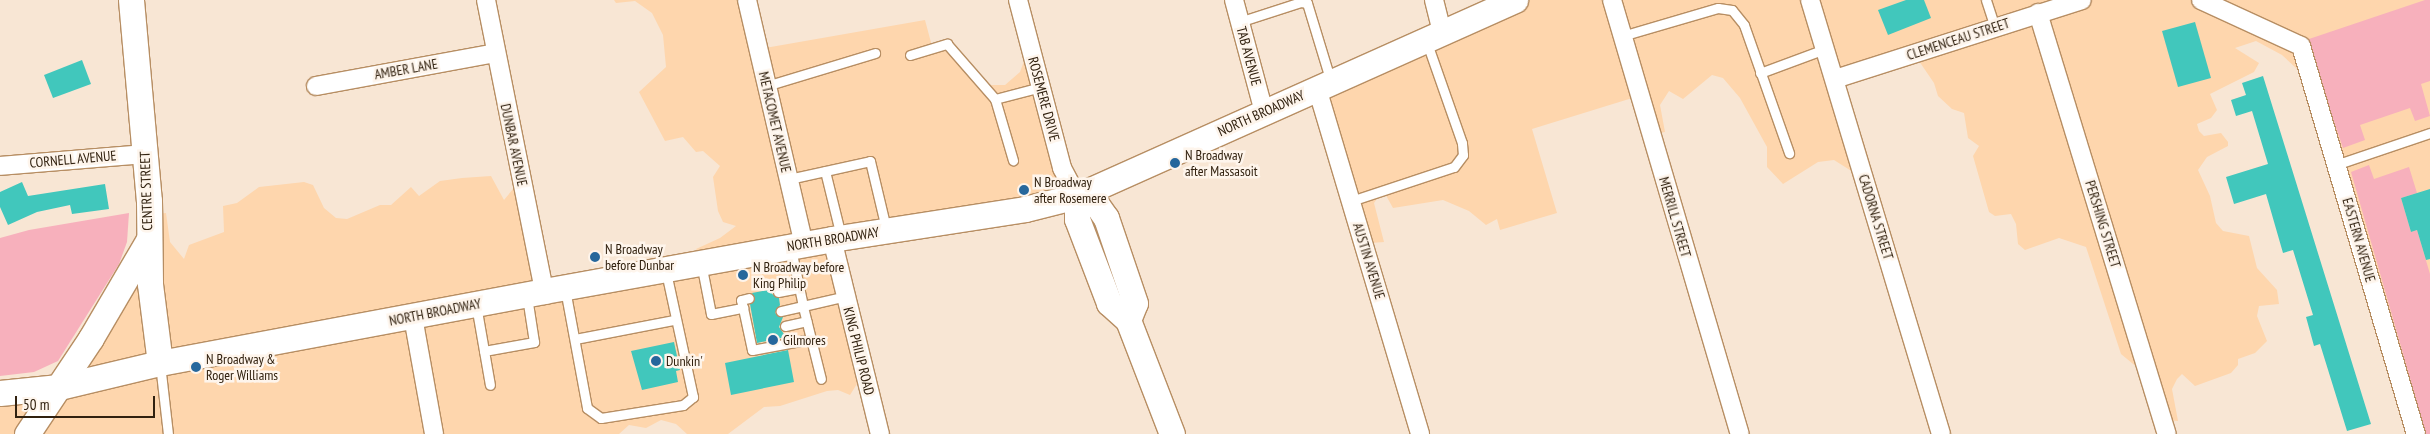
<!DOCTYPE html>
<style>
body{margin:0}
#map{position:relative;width:2430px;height:434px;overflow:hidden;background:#f8e6d4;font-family:"PT Sans Narrow",sans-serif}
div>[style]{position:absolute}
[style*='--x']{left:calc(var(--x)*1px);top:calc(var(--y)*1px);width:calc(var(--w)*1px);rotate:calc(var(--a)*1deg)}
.built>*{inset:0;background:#fed6ad}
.green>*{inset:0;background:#f7b0bc}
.building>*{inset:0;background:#41c7bc}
.roads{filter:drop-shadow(1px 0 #b78e63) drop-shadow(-1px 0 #b78e63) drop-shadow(0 1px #b78e63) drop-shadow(0 -1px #b78e63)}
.lane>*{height:9px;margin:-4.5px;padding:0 4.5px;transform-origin:4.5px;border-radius:4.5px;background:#fff}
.street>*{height:18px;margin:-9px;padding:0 9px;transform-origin:9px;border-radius:9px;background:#fff}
.secondary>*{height:25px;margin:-12.5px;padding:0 12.5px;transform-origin:12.5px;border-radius:12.5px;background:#fff}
.dots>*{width:14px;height:14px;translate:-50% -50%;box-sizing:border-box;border:2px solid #fef5ec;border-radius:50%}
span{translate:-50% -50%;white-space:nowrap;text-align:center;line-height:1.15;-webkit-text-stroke:5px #fef5ec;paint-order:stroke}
.street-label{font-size:14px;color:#31210f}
.poi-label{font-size:14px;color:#31210f}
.left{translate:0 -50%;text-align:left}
.scale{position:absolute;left:15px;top:396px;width:140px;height:22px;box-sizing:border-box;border:2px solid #31210f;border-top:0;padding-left:6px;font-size:15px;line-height:18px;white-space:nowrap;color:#31210f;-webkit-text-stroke:4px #fef5ec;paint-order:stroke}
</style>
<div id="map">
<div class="built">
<div style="clip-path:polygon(614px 0,753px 0,765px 48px,925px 20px,933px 50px,950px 48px,973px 77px,991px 85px,1005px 85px,1020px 72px,1024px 61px,1021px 51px,1038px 51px,1077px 191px,833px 236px,867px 368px,850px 395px,838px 390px,827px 391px,780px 406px,764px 407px,728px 434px,687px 434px,676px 424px,661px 420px,646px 428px,629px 425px,619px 434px,0 434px,0 402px,61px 382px,154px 214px,166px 213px,170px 242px,184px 259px,189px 245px,224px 232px,223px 206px,237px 203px,259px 187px,304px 182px,313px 185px,324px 208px,336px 218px,347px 219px,380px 205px,391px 205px,411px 187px,419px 196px,440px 181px,462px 178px,491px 176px,504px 200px,513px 189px,523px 148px,554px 288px,705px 259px,696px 249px,720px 238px,736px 226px,723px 222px,718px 211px,713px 177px,720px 166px,703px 151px,696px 152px,683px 137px,665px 141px,639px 92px,666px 67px,663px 35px,652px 13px,635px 1px,616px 3px)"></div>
<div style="clip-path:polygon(1512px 0,2430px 0,2430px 434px,2418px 434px,2297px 62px,2297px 69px,2282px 55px,2256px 41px,2235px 48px,2259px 63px,2254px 72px,2210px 94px,2217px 110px,2211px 118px,2197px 124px,2199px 131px,2204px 136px,2221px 133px,2228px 142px,2228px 146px,2207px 157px,2198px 170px,2210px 196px,2216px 223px,2223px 231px,2249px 236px,2257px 268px,2277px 290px,2279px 304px,2259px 306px,2257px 316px,2267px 341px,2255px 353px,2238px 359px,2238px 365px,2231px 373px,2195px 386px,2182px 374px,2177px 379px,2172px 389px,2178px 421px,2166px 420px,2144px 373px,2121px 354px,2086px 247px,2059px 238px,2025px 250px,2018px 244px,2016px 224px,2011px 214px,1995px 216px,1989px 212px,1973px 156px,1979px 146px,1968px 138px,1964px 113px,1952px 109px,1938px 96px,1934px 83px,1919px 61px,1843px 70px,1853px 172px,1834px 160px,1818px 162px,1783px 184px,1767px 167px,1767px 147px,1740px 98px,1723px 78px,1712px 75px,1683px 99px,1669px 91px,1660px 105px,1665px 132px,1654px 134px,1642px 95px,1532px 129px,1557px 213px,1500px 230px,1497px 219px,1486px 225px,1469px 211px,1443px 200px,1393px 208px,1383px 190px,1374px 203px,1384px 242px,1371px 243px,1324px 90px)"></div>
</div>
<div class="green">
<div style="clip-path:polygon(2425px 0,2430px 0,2430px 81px,2421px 84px,2430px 116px,2415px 121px,2410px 108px,2360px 125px,2365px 140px,2343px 148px,2306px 40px)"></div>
<div style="clip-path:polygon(2369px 165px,2374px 179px,2409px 167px,2417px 193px,2401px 198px,2411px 232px,2417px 230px,2430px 274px,2430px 434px,2426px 434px,2351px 172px)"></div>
<div style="clip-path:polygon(129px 213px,127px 242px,119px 264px,58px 361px,34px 372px,0 376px,0 238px,29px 230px)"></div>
</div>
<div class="building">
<div style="clip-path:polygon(1906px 0,1924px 0,1931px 18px,1888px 35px,1878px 10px)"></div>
<div style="clip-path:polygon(2195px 22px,2211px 78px,2178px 87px,2162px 31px)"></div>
<div style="clip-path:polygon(82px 60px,91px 84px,53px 98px,44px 75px)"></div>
<div style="clip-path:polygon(2263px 76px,2371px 424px,2347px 431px,2320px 344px,2314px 346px,2306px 317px,2313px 315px,2293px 250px,2283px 253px,2266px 194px,2234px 204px,2226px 177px,2268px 164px,2252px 111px,2236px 116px,2231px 100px,2246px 95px,2242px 83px)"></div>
<div style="clip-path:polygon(22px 182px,28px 196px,105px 184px,109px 209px,72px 214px,70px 205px,37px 212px,8px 225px,0 207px,0 192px)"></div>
<div style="clip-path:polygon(2430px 189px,2430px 259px,2426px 260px,2417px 230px,2411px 232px,2401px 198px)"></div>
<div style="clip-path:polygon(773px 289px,772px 294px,779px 298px,780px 305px,775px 313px,783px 317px,779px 327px,786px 337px,757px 343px,750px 304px,755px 299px,752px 293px)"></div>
<div style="clip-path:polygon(674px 342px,680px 370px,676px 371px,678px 382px,642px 390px,631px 351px)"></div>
<div style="clip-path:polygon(788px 350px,794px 382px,731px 395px,725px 363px)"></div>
</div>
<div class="roads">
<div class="lane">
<div style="--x:1986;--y:0;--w:28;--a:72"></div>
<div style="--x:1239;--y:22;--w:65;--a:-17.9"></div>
<div style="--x:1301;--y:2;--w:6;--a:9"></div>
<div style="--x:1307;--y:3;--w:83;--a:73.1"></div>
<div style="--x:1622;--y:36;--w:100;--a:-16.3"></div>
<div style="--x:1718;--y:8;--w:14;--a:8"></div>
<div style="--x:1732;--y:10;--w:19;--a:51"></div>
<div style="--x:1744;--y:25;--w:136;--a:70.6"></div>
<div style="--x:910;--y:55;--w:39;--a:-17"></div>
<div style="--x:947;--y:44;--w:73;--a:48.9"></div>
<div style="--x:995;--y:99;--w:48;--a:-14.6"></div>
<div style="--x:1760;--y:73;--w:69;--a:-20.3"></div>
<div style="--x:766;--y:86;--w:114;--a:-16.8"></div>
<div style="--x:995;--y:99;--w:64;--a:73.6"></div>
<div style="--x:2338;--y:164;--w:97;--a:-18.6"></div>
<div style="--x:825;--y:171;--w:67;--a:76.2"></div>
<div style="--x:789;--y:179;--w:83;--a:-12.5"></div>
<div style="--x:870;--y:161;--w:69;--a:76.6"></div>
<div style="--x:1351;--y:201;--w:108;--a:-18.3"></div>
<div style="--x:1454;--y:167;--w:15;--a:-53"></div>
<div style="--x:1463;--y:155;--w:12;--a:-95"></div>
<div style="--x:1462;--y:143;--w:106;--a:-109.3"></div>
<div style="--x:791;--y:249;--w:58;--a:78.1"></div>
<div style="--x:803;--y:306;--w:44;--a:-13.1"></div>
<div style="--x:701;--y:263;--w:52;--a:78.9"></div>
<div style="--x:711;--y:314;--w:33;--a:-11"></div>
<div style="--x:743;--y:308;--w:43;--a:77.9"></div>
<div style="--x:752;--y:350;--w:60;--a:-10.6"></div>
<div style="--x:811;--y:339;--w:34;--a:-104"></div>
<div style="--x:803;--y:306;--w:23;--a:167"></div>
<div style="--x:565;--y:289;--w:121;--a:79.5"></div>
<div style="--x:587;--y:408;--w:17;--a:36"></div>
<div style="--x:601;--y:418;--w:83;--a:-9"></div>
<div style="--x:683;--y:405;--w:13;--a:-39"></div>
<div style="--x:693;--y:397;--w:128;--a:-102.2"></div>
<div style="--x:778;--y:292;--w:21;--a:-11"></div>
<div style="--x:476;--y:305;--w:81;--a:80.1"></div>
<div style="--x:743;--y:308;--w:8;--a:-104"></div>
<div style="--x:741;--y:300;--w:8;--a:-14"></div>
<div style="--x:785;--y:326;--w:22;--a:-13"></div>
<div style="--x:575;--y:339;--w:101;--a:-10.9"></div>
<div style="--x:811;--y:339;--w:41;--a:76"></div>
<div style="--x:484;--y:351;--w:51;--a:-10.2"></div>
<div style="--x:534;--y:342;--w:46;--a:-98.8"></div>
<div style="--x:160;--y:364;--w:70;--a:83.5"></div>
</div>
<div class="street">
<div style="--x:486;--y:0;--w:297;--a:78.7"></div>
<div style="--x:747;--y:0;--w:251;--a:76.9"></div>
<div style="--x:1018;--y:0;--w:174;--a:75.3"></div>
<div style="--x:1062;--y:168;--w:32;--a:62"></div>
<div style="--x:1234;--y:0;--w:116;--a:75"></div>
<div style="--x:1434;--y:0;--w:33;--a:76"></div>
<div style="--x:1612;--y:0;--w:452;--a:73.6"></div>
<div style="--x:1810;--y:0;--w:453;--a:73.2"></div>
<div style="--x:2201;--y:0;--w:110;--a:24.7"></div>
<div style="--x:2301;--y:46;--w:405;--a:73.5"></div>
<div style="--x:2038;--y:13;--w:440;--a:73"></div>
<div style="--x:1835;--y:79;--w:259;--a:-17.7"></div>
<div style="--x:316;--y:86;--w:182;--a:-10.4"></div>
<div style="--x:1317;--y:88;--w:361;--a:73.4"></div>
<div style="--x:0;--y:166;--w:146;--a:-4.7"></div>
<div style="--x:832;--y:239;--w:201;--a:76.2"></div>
<div style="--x:413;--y:317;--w:119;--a:79.8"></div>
</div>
<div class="secondary">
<div style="--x:131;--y:0;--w:202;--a:84.9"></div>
<div style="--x:149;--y:201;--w:83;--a:89.3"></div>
<div style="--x:150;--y:284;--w:80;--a:82.8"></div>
<div style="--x:1128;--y:320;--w:18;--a:-68"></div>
<div style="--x:1135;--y:303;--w:90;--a:-108.8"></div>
<div style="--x:1106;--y:218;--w:16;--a:-125"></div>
<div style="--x:1097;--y:205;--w:22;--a:-156"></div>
<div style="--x:1077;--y:196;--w:23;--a:90"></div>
<div style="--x:1077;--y:219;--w:90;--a:69.1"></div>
<div style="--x:1109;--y:303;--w:25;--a:42"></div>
<div style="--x:1128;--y:320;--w:122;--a:68.9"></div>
<div style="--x:0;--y:393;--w:59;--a:-5.8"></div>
<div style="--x:59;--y:387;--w:104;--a:-13.4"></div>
<div style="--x:160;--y:363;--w:391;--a:-10.6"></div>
<div style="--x:544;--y:291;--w:293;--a:-10.2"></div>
<div style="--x:832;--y:239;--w:195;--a:-8.8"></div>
<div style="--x:1025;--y:209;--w:54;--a:-14"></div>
<div style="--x:1077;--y:196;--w:480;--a:-24.1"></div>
<div style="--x:27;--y:434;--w:115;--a:-56.3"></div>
<div style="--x:91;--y:338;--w:113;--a:-59.6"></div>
</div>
</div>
<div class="dots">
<div style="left:1175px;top:163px;background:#26679c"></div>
<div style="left:1024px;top:190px;background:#26679c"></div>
<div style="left:595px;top:257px;background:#26679c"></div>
<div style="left:743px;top:275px;background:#26679c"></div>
<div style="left:773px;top:340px;background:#26679c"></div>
<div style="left:656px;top:361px;background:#26679c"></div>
<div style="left:196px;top:367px;background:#26679c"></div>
</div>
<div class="street-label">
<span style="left:1958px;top:39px;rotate:-18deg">CLEMENCEAU STREET</span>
<span style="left:1249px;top:56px;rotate:75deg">TAB AVENUE</span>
<span style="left:406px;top:69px;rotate:-10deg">AMBER LANE</span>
<span style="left:1044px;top:99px;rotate:75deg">ROSEMERE DRIVE</span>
<span style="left:1261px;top:113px;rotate:-24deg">NORTH BROADWAY</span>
<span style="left:775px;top:122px;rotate:77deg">METACOMET AVENUE</span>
<span style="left:514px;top:145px;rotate:78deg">DUNBAR AVENUE</span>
<span style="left:73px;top:159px;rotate:-5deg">CORNELL AVENUE</span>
<span style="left:146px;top:191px;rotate:-92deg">CENTRE STREET</span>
<span style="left:1675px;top:217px;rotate:74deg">MERRILL STREET</span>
<span style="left:1876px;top:217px;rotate:73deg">CADORNA STREET</span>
<span style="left:2103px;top:224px;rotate:73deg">PERSHING STREET</span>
<span style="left:833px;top:239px;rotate:-9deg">NORTH BROADWAY</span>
<span style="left:2359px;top:240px;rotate:74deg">EASTERN AVENUE</span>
<span style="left:1369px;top:261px;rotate:73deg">AUSTIN AVENUE</span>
<span style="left:435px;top:312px;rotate:-11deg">NORTH BROADWAY</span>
<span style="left:859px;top:351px;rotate:76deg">KING PHILIP ROAD</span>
</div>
<div class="poi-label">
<span class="left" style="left:1185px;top:163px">N Broadway<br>after Massasoit</span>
<span class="left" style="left:1034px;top:190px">N Broadway<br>after Rosemere</span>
<span class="left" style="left:605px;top:257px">N Broadway<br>before Dunbar</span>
<span class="left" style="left:753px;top:275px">N Broadway before<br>King Philip</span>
<span class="left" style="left:783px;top:340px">Gilmores</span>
<span class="left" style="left:206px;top:367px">N Broadway &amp;<br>Roger Williams</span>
<span class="left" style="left:666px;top:361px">Dunkin'</span>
</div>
<div class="scale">50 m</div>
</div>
